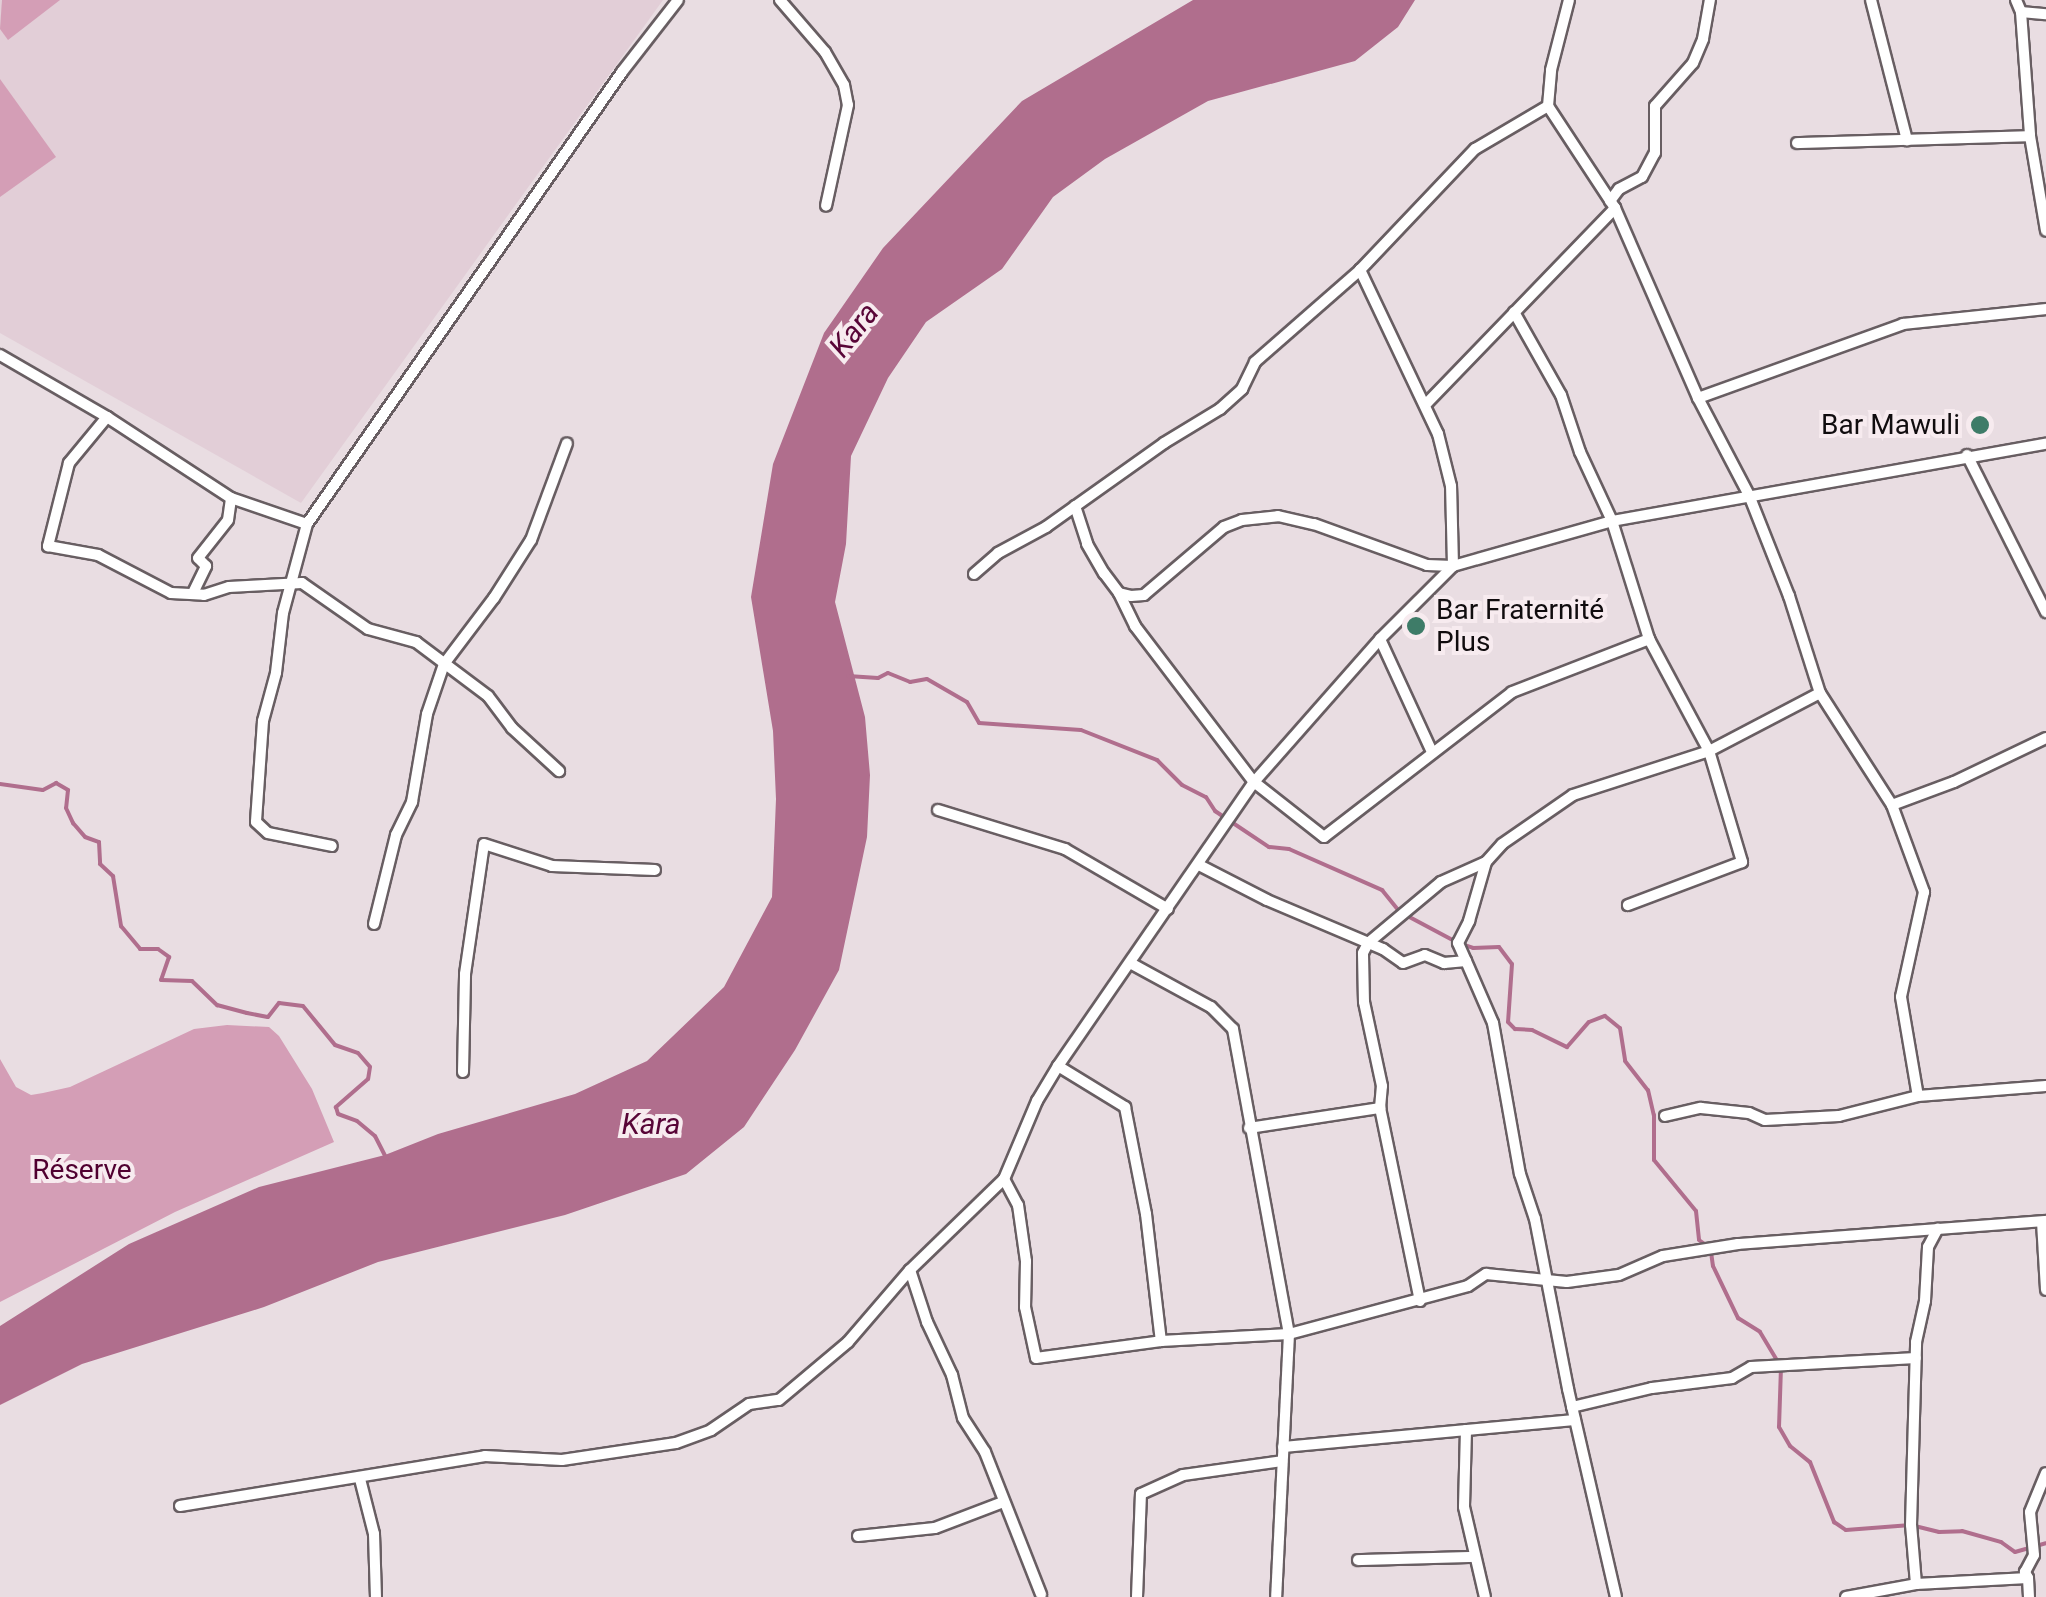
<!DOCTYPE html>
<meta charset="utf-8">
<style>
body{margin:0}
#map{position:relative;width:2046px;height:1597px;overflow:hidden;background:#e9dde2;font-family:Roboto,sans-serif}
div>[style]{position:absolute}
[style*='--x']{left:calc(var(--x)*1px);top:calc(var(--y)*1px);width:calc(var(--w)*1px);rotate:calc(var(--a)*1deg)}
.built>*{inset:0;background:#e2ced7}
.green>*{inset:0;background:#d49eb6}
.water>*{inset:0;background:#b06e8d}
.stream>*{height:4px;margin:-2px;padding:0 2px;transform-origin:2px;border-radius:2px;background:#b06e8d}
.roads{filter:drop-shadow(2px 0 #685e62) drop-shadow(-2px 0 #685e62) drop-shadow(0 2px #685e62) drop-shadow(0 -2px #685e62)}
.minor>*{height:10px;margin:-5px;padding:0 5px;transform-origin:5px;border-radius:5px;background:#fff}
.dots>*{width:28px;height:28px;translate:-50% -50%;box-sizing:border-box;border:5px solid #f7ebef;border-radius:50%}
span{translate:-50% -50%;white-space:nowrap;text-align:center;line-height:1.15;-webkit-text-stroke:8px #f7ebef;paint-order:stroke}
.poi-label{font-size:28px;color:#100c0e}
.right{translate:-100% -50%;text-align:right}
.left{translate:0 -50%;text-align:left}
.park-label{font-size:28px;color:#500030}
.water-label{font-size:30px;color:#580537;font-style:italic}
</style>
<div id="map">
<div class="built">
<div style="clip-path:polygon(0 0,663px 0,301px 503px,0 333px)"></div>
</div>
<div class="green">
<div style="clip-path:polygon(2px 0,60px 0,8px 40px,0 29px)"></div>
<div style="clip-path:polygon(0 79px,56px 157px,0 197px)"></div>
<div style="clip-path:polygon(227px 1025px,269px 1027px,279px 1036px,312px 1089px,334px 1142px,175px 1212px,0 1302px,0 1059px,16px 1087px,31px 1095px,43px 1093px,70px 1087px,194px 1029px)"></div>
</div>
<div class="water">
<div style="clip-path:polygon(1193px 0,1415px 0,1398px 27px,1355px 61px,1208px 101px,1105px 159px,1053px 197px,1002px 269px,926px 322px,888px 378px,851px 456px,846px 544px,835px 602px,865px 717px,870px 775px,867px 837px,839px 970px,795px 1050px,744px 1127px,686px 1174px,565px 1215px,378px 1262px,264px 1307px,82px 1364px,0 1405px,0 1326px,129px 1244px,259px 1187px,385px 1155px,438px 1134px,575px 1094px,647px 1061px,724px 987px,772px 897px,776px 799px,773px 731px,751px 597px,773px 464px,824px 333px,883px 248px,1022px 101px)"></div>
</div>
<div class="stream">
<div style="--x:848;--y:676;--w:30;--a:4"></div>
<div style="--x:878;--y:678;--w:11;--a:-27"></div>
<div style="--x:888;--y:673;--w:24;--a:22"></div>
<div style="--x:910;--y:682;--w:17;--a:-10"></div>
<div style="--x:927;--y:679;--w:46;--a:29.9"></div>
<div style="--x:967;--y:702;--w:24;--a:60"></div>
<div style="--x:979;--y:723;--w:102;--a:3.9"></div>
<div style="--x:1081;--y:730;--w:82;--a:21.5"></div>
<div style="--x:1157;--y:760;--w:35;--a:45"></div>
<div style="--x:1182;--y:785;--w:27;--a:27"></div>
<div style="--x:1206;--y:797;--w:17;--a:57"></div>
<div style="--x:1215;--y:811;--w:65;--a:33.7"></div>
<div style="--x:1269;--y:847;--w:20;--a:6"></div>
<div style="--x:1289;--y:849;--w:102;--a:23.8"></div>
<div style="--x:1382;--y:890;--w:28;--a:51"></div>
<div style="--x:1400;--y:912;--w:66;--a:28.1"></div>
<div style="--x:1458;--y:943;--w:16;--a:18"></div>
<div style="--x:1473;--y:948;--w:26;--a:-2"></div>
<div style="--x:1499;--y:947;--w:21;--a:53"></div>
<div style="--x:1512;--y:964;--w:58;--a:93.9"></div>
<div style="--x:1508;--y:1022;--w:10;--a:45"></div>
<div style="--x:1515;--y:1029;--w:17;--a:3"></div>
<div style="--x:1532;--y:1030;--w:39;--a:26"></div>
<div style="--x:1567;--y:1047;--w:33;--a:-49"></div>
<div style="--x:1589;--y:1022;--w:17;--a:-21"></div>
<div style="--x:1605;--y:1016;--w:19;--a:39"></div>
<div style="--x:1620;--y:1028;--w:33;--a:81"></div>
<div style="--x:1625;--y:1061;--w:37;--a:52"></div>
<div style="--x:1648;--y:1090;--w:26;--a:77"></div>
<div style="--x:1654;--y:1115;--w:45;--a:90"></div>
<div style="--x:1654;--y:1160;--w:66;--a:50.5"></div>
<div style="--x:1696;--y:1211;--w:29;--a:84"></div>
<div style="--x:1699;--y:1240;--w:9;--a:36"></div>
<div style="--x:0;--y:784;--w:43;--a:7.9"></div>
<div style="--x:43;--y:790;--w:15;--a:-28"></div>
<div style="--x:56;--y:783;--w:14;--a:30"></div>
<div style="--x:68;--y:790;--w:18;--a:96"></div>
<div style="--x:66;--y:808;--w:17;--a:65"></div>
<div style="--x:73;--y:823;--w:18;--a:49"></div>
<div style="--x:85;--y:837;--w:15;--a:20"></div>
<div style="--x:99;--y:842;--w:22;--a:87"></div>
<div style="--x:100;--y:864;--w:18;--a:43"></div>
<div style="--x:113;--y:876;--w:51;--a:80.9"></div>
<div style="--x:121;--y:926;--w:30;--a:50"></div>
<div style="--x:140;--y:949;--w:18;--a:0"></div>
<div style="--x:158;--y:949;--w:14;--a:36"></div>
<div style="--x:169;--y:957;--w:24;--a:109"></div>
<div style="--x:161;--y:980;--w:31;--a:2"></div>
<div style="--x:192;--y:981;--w:35;--a:44"></div>
<div style="--x:217;--y:1005;--w:31;--a:15"></div>
<div style="--x:247;--y:1013;--w:21;--a:11"></div>
<div style="--x:268;--y:1017;--w:18;--a:-52"></div>
<div style="--x:279;--y:1003;--w:24;--a:7"></div>
<div style="--x:303;--y:1006;--w:50;--a:50.6"></div>
<div style="--x:335;--y:1045;--w:24;--a:19"></div>
<div style="--x:358;--y:1053;--w:18;--a:49"></div>
<div style="--x:370;--y:1067;--w:12;--a:99"></div>
<div style="--x:368;--y:1079;--w:43;--a:138.8"></div>
<div style="--x:336;--y:1107;--w:7;--a:74"></div>
<div style="--x:338;--y:1114;--w:20;--a:20"></div>
<div style="--x:357;--y:1121;--w:23;--a:40"></div>
<div style="--x:375;--y:1136;--w:25;--a:63"></div>
<div style="--x:1711;--y:1252;--w:14;--a:82"></div>
<div style="--x:1713;--y:1266;--w:58;--a:64.3"></div>
<div style="--x:1738;--y:1318;--w:26;--a:32"></div>
<div style="--x:1760;--y:1332;--w:41;--a:59"></div>
<div style="--x:1781;--y:1367;--w:60;--a:91.9"></div>
<div style="--x:1779;--y:1427;--w:22;--a:60"></div>
<div style="--x:1790;--y:1446;--w:26;--a:39"></div>
<div style="--x:1810;--y:1462;--w:65;--a:68.2"></div>
<div style="--x:1834;--y:1522;--w:14;--a:34"></div>
<div style="--x:1846;--y:1530;--w:65;--a:-4.4"></div>
<div style="--x:1911;--y:1525;--w:29;--a:14"></div>
<div style="--x:1939;--y:1532;--w:23;--a:-2"></div>
<div style="--x:1962;--y:1531;--w:41;--a:15.8"></div>
<div style="--x:2001;--y:1542;--w:17;--a:36"></div>
<div style="--x:2015;--y:1552;--w:32;--a:-16"></div>
</div>
<div class="roads">
<div class="minor">
<div style="--x:780;--y:0;--w:69;--a:49.1"></div>
<div style="--x:825;--y:52;--w:38;--a:60"></div>
<div style="--x:844;--y:85;--w:20;--a:79"></div>
<div style="--x:848;--y:105;--w:103;--a:102.3"></div>
<div style="--x:1871;--y:0;--w:145;--a:75.6"></div>
<div style="--x:2016;--y:0;--w:13;--a:67"></div>
<div style="--x:2021;--y:12;--w:124;--a:85.8"></div>
<div style="--x:2021;--y:12;--w:25;--a:5"></div>
<div style="--x:1548;--y:106;--w:36;--a:-85"></div>
<div style="--x:1551;--y:70;--w:72;--a:-75.6"></div>
<div style="--x:1797;--y:143;--w:233;--a:-1.7"></div>
<div style="--x:2030;--y:136;--w:96;--a:80.4"></div>
<div style="--x:1610;--y:201;--w:15;--a:-53"></div>
<div style="--x:1619;--y:189;--w:26;--a:-28"></div>
<div style="--x:1642;--y:177;--w:27;--a:-62"></div>
<div style="--x:1655;--y:153;--w:47;--a:-90"></div>
<div style="--x:1655;--y:106;--w:57;--a:-48.5"></div>
<div style="--x:1693;--y:63;--w:26;--a:-67"></div>
<div style="--x:1703;--y:39;--w:40;--a:-80"></div>
<div style="--x:1514;--y:312;--w:95;--a:60.5"></div>
<div style="--x:1561;--y:395;--w:60;--a:71.6"></div>
<div style="--x:1580;--y:452;--w:76;--a:65.1"></div>
<div style="--x:1612;--y:521;--w:124;--a:72.6"></div>
<div style="--x:1649;--y:639;--w:127;--a:61.8"></div>
<div style="--x:1709;--y:751;--w:116;--a:73.4"></div>
<div style="--x:1742;--y:862;--w:122;--a:159.3"></div>
<div style="--x:0;--y:355;--w:124;--a:30.1"></div>
<div style="--x:107;--y:417;--w:148;--a:33.2"></div>
<div style="--x:231;--y:498;--w:80;--a:18.9"></div>
<div style="--x:307;--y:524;--w:551;--a:-55.13"></div>
<div style="--x:622;--y:72;--w:91;--a:-52.1"></div>
<div style="--x:1698;--y:398;--w:218;--a:-19.8"></div>
<div style="--x:1903;--y:324;--w:144;--a:-6"></div>
<div style="--x:1427;--y:403;--w:271;--a:-46"></div>
<div style="--x:107;--y:417;--w:60;--a:129.6"></div>
<div style="--x:69;--y:463;--w:86;--a:104.2"></div>
<div style="--x:48;--y:546;--w:51;--a:10.2"></div>
<div style="--x:98;--y:555;--w:82;--a:27.5"></div>
<div style="--x:171;--y:593;--w:33;--a:3"></div>
<div style="--x:204;--y:595;--w:26;--a:-18"></div>
<div style="--x:229;--y:587;--w:73;--a:-3.1"></div>
<div style="--x:302;--y:583;--w:80;--a:34.9"></div>
<div style="--x:368;--y:629;--w:50;--a:15.2"></div>
<div style="--x:416;--y:642;--w:90;--a:36.9"></div>
<div style="--x:488;--y:696;--w:40;--a:53"></div>
<div style="--x:512;--y:728;--w:64;--a:42.5"></div>
<div style="--x:1967;--y:455;--w:176;--a:63.3"></div>
<div style="--x:1075;--y:506;--w:40;--a:72"></div>
<div style="--x:1087;--y:544;--w:34;--a:60"></div>
<div style="--x:1104;--y:573;--w:25;--a:53"></div>
<div style="--x:1119;--y:593;--w:12;--a:14"></div>
<div style="--x:1131;--y:596;--w:13;--a:-4"></div>
<div style="--x:1144;--y:595;--w:105;--a:-40.4"></div>
<div style="--x:1224;--y:527;--w:19;--a:-21"></div>
<div style="--x:1242;--y:520;--w:36;--a:-6"></div>
<div style="--x:1278;--y:516;--w:37;--a:13"></div>
<div style="--x:1314;--y:524;--w:120;--a:19.9"></div>
<div style="--x:1427;--y:565;--w:26;--a:2"></div>
<div style="--x:1453;--y:566;--w:165;--a:-15.8"></div>
<div style="--x:1612;--y:521;--w:441;--a:-10.1"></div>
<div style="--x:307;--y:524;--w:92;--a:105.1"></div>
<div style="--x:283;--y:613;--w:60;--a:96.7"></div>
<div style="--x:276;--y:673;--w:50;--a:105.2"></div>
<div style="--x:263;--y:721;--w:101;--a:94"></div>
<div style="--x:256;--y:822;--w:16;--a:43"></div>
<div style="--x:268;--y:833;--w:65;--a:11.5"></div>
<div style="--x:974;--y:574;--w:32;--a:-41"></div>
<div style="--x:998;--y:553;--w:55;--a:-28.4"></div>
<div style="--x:1046;--y:527;--w:145;--a:-35.4"></div>
<div style="--x:1164;--y:443;--w:66;--a:-31.3"></div>
<div style="--x:1220;--y:409;--w:30;--a:-42"></div>
<div style="--x:1242;--y:389;--w:30;--a:-64"></div>
<div style="--x:1255;--y:362;--w:140;--a:-41.2"></div>
<div style="--x:193;--y:593;--w:30;--a:-64"></div>
<div style="--x:206;--y:566;--w:11;--a:-135"></div>
<div style="--x:198;--y:558;--w:48;--a:-51.7"></div>
<div style="--x:228;--y:520;--w:22;--a:-82"></div>
<div style="--x:1119;--y:593;--w:37;--a:64"></div>
<div style="--x:1135;--y:626;--w:196;--a:52.7"></div>
<div style="--x:1254;--y:782;--w:89;--a:38.2"></div>
<div style="--x:1324;--y:837;--w:237;--a:-37.6"></div>
<div style="--x:1512;--y:692;--w:147;--a:-21.1"></div>
<div style="--x:1380;--y:639;--w:124;--a:65.3"></div>
<div style="--x:1892;--y:805;--w:66;--a:-20.4"></div>
<div style="--x:1954;--y:782;--w:102;--a:-25.6"></div>
<div style="--x:938;--y:810;--w:133;--a:17.1"></div>
<div style="--x:1065;--y:849;--w:119;--a:30.2"></div>
<div style="--x:1199;--y:865;--w:76;--a:27.2"></div>
<div style="--x:1267;--y:900;--w:126;--a:22.9"></div>
<div style="--x:1383;--y:949;--w:24;--a:35"></div>
<div style="--x:1403;--y:963;--w:23;--a:-20"></div>
<div style="--x:1425;--y:955;--w:21;--a:23"></div>
<div style="--x:1444;--y:963;--w:22;--a:-5"></div>
<div style="--x:1466;--y:961;--w:68;--a:66.5"></div>
<div style="--x:1493;--y:1023;--w:153;--a:79.9"></div>
<div style="--x:1520;--y:1174;--w:47;--a:71.6"></div>
<div style="--x:1535;--y:1219;--w:173;--a:79"></div>
<div style="--x:1568;--y:1389;--w:213;--a:77"></div>
<div style="--x:374;--y:924;--w:92;--a:-76.1"></div>
<div style="--x:396;--y:835;--w:37;--a:-64"></div>
<div style="--x:412;--y:802;--w:89;--a:-80.3"></div>
<div style="--x:427;--y:714;--w:53;--a:-71.2"></div>
<div style="--x:444;--y:664;--w:83;--a:-52.9"></div>
<div style="--x:494;--y:598;--w:69;--a:-57.5"></div>
<div style="--x:531;--y:540;--w:103;--a:-69.6"></div>
<div style="--x:1466;--y:961;--w:20;--a:-114"></div>
<div style="--x:1458;--y:943;--w:25;--a:-63"></div>
<div style="--x:1469;--y:921;--w:61;--a:-73.9"></div>
<div style="--x:1132;--y:964;--w:90;--a:28.6"></div>
<div style="--x:1211;--y:1007;--w:31;--a:45"></div>
<div style="--x:1233;--y:1029;--w:310;--a:79.6"></div>
<div style="--x:1289;--y:1334;--w:263;--a:92.8"></div>
<div style="--x:1058;--y:1066;--w:79;--a:31.5"></div>
<div style="--x:1125;--y:1107;--w:109;--a:78.9"></div>
<div style="--x:1146;--y:1214;--w:128;--a:83.3"></div>
<div style="--x:463;--y:1072;--w:98;--a:-88.8"></div>
<div style="--x:465;--y:974;--w:131;--a:-81.7"></div>
<div style="--x:484;--y:844;--w:71;--a:17.9"></div>
<div style="--x:552;--y:866;--w:103;--a:2.2"></div>
<div style="--x:1665;--y:1116;--w:37;--a:-13"></div>
<div style="--x:1701;--y:1108;--w:48;--a:5.9"></div>
<div style="--x:1749;--y:1113;--w:17;--a:24"></div>
<div style="--x:1765;--y:1120;--w:74;--a:-3.1"></div>
<div style="--x:1839;--y:1116;--w:81;--a:-14.2"></div>
<div style="--x:1918;--y:1096;--w:128;--a:-4.5"></div>
<div style="--x:1249;--y:1128;--w:133;--a:-8.7"></div>
<div style="--x:1004;--y:1179;--w:30;--a:62"></div>
<div style="--x:1018;--y:1205;--w:57;--a:81.9"></div>
<div style="--x:1026;--y:1261;--w:46;--a:91.2"></div>
<div style="--x:1025;--y:1307;--w:52;--a:77.8"></div>
<div style="--x:1036;--y:1358;--w:126;--a:-7.7"></div>
<div style="--x:1161;--y:1341;--w:128;--a:-3.1"></div>
<div style="--x:1289;--y:1334;--w:185;--a:-15"></div>
<div style="--x:1468;--y:1286;--w:22;--a:-34"></div>
<div style="--x:1486;--y:1274;--w:81;--a:5.6"></div>
<div style="--x:1567;--y:1282;--w:52;--a:-7.7"></div>
<div style="--x:1619;--y:1275;--w:48;--a:-23.4"></div>
<div style="--x:1663;--y:1256;--w:76;--a:-9.1"></div>
<div style="--x:1738;--y:1244;--w:309;--a:-4.3"></div>
<div style="--x:2042;--y:1222;--w:68;--a:86.6"></div>
<div style="--x:910;--y:1270;--w:55;--a:71.9"></div>
<div style="--x:927;--y:1322;--w:59;--a:64.7"></div>
<div style="--x:952;--y:1375;--w:44;--a:75.7"></div>
<div style="--x:963;--y:1418;--w:40;--a:57.1"></div>
<div style="--x:985;--y:1452;--w:153;--a:68.5"></div>
<div style="--x:1420;--y:1301;--w:197;--a:-101.7"></div>
<div style="--x:1380;--y:1108;--w:22;--a:-85"></div>
<div style="--x:1382;--y:1086;--w:86;--a:-102.1"></div>
<div style="--x:1364;--y:1002;--w:49;--a:-91.2"></div>
<div style="--x:1363;--y:953;--w:11;--a:-63"></div>
<div style="--x:1368;--y:943;--w:95;--a:-39.9"></div>
<div style="--x:1441;--y:882;--w:49;--a:-24"></div>
<div style="--x:1486;--y:862;--w:24;--a:-48"></div>
<div style="--x:1502;--y:844;--w:86;--a:-34.6"></div>
<div style="--x:1573;--y:795;--w:143;--a:-17.9"></div>
<div style="--x:1709;--y:751;--w:125;--a:-27.6"></div>
<div style="--x:1572;--y:1407;--w:82;--a:-13.4"></div>
<div style="--x:1652;--y:1388;--w:81;--a:-7.1"></div>
<div style="--x:1732;--y:1378;--w:22;--a:-30"></div>
<div style="--x:1751;--y:1367;--w:165;--a:-3.1"></div>
<div style="--x:1466;--y:1430;--w:77;--a:91.5"></div>
<div style="--x:1464;--y:1507;--w:92;--a:76.9"></div>
<div style="--x:1283;--y:1447;--w:293;--a:-5.3"></div>
<div style="--x:360;--y:1479;--w:57;--a:75.7"></div>
<div style="--x:374;--y:1534;--w:63;--a:88.2"></div>
<div style="--x:180;--y:1506;--w:309;--a:-9.3"></div>
<div style="--x:485;--y:1456;--w:77;--a:3"></div>
<div style="--x:562;--y:1460;--w:115;--a:-8.5"></div>
<div style="--x:676;--y:1443;--w:37;--a:-20"></div>
<div style="--x:711;--y:1430;--w:46;--a:-34.4"></div>
<div style="--x:749;--y:1404;--w:30;--a:-8"></div>
<div style="--x:779;--y:1400;--w:90;--a:-40"></div>
<div style="--x:848;--y:1342;--w:95;--a:-49.3"></div>
<div style="--x:910;--y:1270;--w:131;--a:-44.1"></div>
<div style="--x:1004;--y:1179;--w:85;--a:-67.1"></div>
<div style="--x:1037;--y:1101;--w:41;--a:-59"></div>
<div style="--x:1058;--y:1066;--w:345;--a:-55.4"></div>
<div style="--x:1254;--y:782;--w:191;--a:-48.6"></div>
<div style="--x:1380;--y:639;--w:103;--a:-45"></div>
<div style="--x:1453;--y:566;--w:80;--a:-91.4"></div>
<div style="--x:1451;--y:486;--w:54;--a:-104"></div>
<div style="--x:1438;--y:434;--w:182;--a:-115.4"></div>
<div style="--x:1360;--y:270;--w:167;--a:-46.5"></div>
<div style="--x:1475;--y:149;--w:85;--a:-30.5"></div>
<div style="--x:1548;--y:106;--w:122;--a:56.7"></div>
<div style="--x:1615;--y:208;--w:207;--a:66.4"></div>
<div style="--x:1698;--y:398;--w:110;--a:62.3"></div>
<div style="--x:1749;--y:495;--w:109;--a:68.4"></div>
<div style="--x:1789;--y:596;--w:102;--a:72.3"></div>
<div style="--x:1820;--y:693;--w:133;--a:57.3"></div>
<div style="--x:1892;--y:805;--w:93;--a:69.8"></div>
<div style="--x:1924;--y:892;--w:107;--a:102.4"></div>
<div style="--x:1901;--y:997;--w:100;--a:80.3"></div>
<div style="--x:858;--y:1536;--w:77;--a:-5.9"></div>
<div style="--x:935;--y:1528;--w:73;--a:-20.9"></div>
<div style="--x:1358;--y:1560;--w:115;--a:-1.5"></div>
<div style="--x:2028;--y:1578;--w:7;--a:-117"></div>
<div style="--x:2025;--y:1572;--w:19;--a:-62"></div>
<div style="--x:2034;--y:1555;--w:43;--a:-95.3"></div>
<div style="--x:2030;--y:1512;--w:42;--a:-67.7"></div>
<div style="--x:1916;--y:1584;--w:59;--a:-94.8"></div>
<div style="--x:1911;--y:1525;--w:183;--a:-88.4"></div>
<div style="--x:1916;--y:1342;--w:42;--a:-77.6"></div>
<div style="--x:1925;--y:1301;--w:54;--a:-86.8"></div>
<div style="--x:1928;--y:1247;--w:21;--a:-62"></div>
<div style="--x:1137;--y:1597;--w:103;--a:-87.8"></div>
<div style="--x:1141;--y:1494;--w:46;--a:-24.3"></div>
<div style="--x:1183;--y:1475;--w:100;--a:-8"></div>
<div style="--x:1846;--y:1597;--w:71;--a:-10.5"></div>
<div style="--x:1916;--y:1584;--w:112;--a:-3.1"></div>
<div style="--x:2028;--y:1578;--w:19;--a:87"></div>
</div>
</div>
<div class="dots">
<div style="left:1980px;top:425px;background:#3e7c68"></div>
<div style="left:1416px;top:626px;background:#3e7c68"></div>
</div>
<div class="poi-label">
<span class="right" style="left:1960px;top:425px">Bar Mawuli</span>
<span class="left" style="left:1436px;top:626px">Bar Fraternité<br>Plus</span>
</div>
<div class="park-label">
<span style="left:82px;top:1170px">Réserve</span>
</div>
<div class="water-label">
<span style="left:854px;top:330px;rotate:-52deg">Kara</span>
<span style="left:651px;top:1124px">Kara</span>
</div>
</div>
